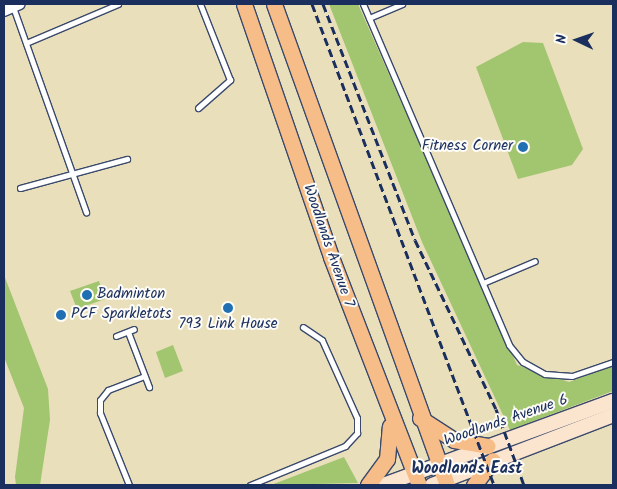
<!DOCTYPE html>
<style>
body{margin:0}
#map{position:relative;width:617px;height:489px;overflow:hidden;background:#e9dfbb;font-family:Kalam,sans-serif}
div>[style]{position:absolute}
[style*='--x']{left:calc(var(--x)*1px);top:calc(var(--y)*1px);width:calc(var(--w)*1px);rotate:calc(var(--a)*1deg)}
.green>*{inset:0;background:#a2c56f}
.roads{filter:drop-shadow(1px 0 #3a496c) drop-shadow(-1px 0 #3a496c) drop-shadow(0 1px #3a496c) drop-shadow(0 -1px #3a496c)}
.lane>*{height:5px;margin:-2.5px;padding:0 2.5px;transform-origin:2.5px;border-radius:2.5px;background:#fff}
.street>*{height:10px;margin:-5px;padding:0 5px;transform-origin:5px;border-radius:5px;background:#fff}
.secondary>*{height:14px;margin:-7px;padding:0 7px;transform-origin:7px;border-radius:7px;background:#fce5cf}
.primary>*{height:15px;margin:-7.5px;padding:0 7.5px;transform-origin:7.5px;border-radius:7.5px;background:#f7bd88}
.rail>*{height:3px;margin-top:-1.5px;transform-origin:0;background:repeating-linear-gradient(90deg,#1b2f5e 0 8px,transparent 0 12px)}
.dots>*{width:14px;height:14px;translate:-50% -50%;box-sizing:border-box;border:2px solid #fdfcf7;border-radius:50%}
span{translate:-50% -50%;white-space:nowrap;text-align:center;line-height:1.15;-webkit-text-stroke:4px #fdfcf7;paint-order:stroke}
.poi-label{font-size:15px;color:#1b2f5e}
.right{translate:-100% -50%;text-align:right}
.left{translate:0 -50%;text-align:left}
.street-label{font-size:15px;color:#1b2f5e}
.neighbourhood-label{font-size:16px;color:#1b2f5e;font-weight:700}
.frame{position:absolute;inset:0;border:5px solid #1b2f5e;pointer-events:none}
.north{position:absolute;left:552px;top:15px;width:50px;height:50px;-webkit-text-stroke:4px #fdfcf7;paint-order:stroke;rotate:273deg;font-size:14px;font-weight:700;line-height:20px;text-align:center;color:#1b2f5e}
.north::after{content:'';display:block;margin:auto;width:18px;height:22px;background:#1b2f5e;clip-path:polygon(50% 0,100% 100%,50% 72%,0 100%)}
</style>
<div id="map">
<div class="green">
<div style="clip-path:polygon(329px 4px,358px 4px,517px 365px,569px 382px,613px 365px,613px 391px,510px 430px,422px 242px)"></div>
<div style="clip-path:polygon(523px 42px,543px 43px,583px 149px,572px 165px,518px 179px,476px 67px)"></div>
<div style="clip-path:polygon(4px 275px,48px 389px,50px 420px,40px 485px,16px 485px,15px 477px,24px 408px,4px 357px)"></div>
<div style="clip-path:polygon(99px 281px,105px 299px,77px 309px,70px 291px)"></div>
<div style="clip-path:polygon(173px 345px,183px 371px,165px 378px,156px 352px)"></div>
<div style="clip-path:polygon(344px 457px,358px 483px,271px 485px)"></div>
</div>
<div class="roads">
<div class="lane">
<div style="--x:363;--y:4;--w:371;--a:66.8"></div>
<div style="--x:509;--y:345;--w:22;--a:51"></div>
<div style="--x:523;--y:362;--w:25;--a:29"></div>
<div style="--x:545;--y:374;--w:27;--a:4"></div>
<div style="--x:572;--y:376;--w:43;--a:-18.9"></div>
<div style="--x:13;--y:7;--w:218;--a:70.4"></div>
<div style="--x:369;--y:18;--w:36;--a:-23"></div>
<div style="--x:26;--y:43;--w:100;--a:-23"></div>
<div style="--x:198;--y:108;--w:43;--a:-41.2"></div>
<div style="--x:230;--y:80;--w:82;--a:-111.5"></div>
<div style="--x:20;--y:188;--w:111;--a:-15.2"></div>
<div style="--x:483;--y:283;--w:56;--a:-22.9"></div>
<div style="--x:128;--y:332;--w:59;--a:69.1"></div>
<div style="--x:116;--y:336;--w:19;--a:-21"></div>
<div style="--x:129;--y:485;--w:78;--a:-111.9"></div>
<div style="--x:100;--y:413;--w:13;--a:-90"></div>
<div style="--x:100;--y:400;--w:13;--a:-51"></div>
<div style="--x:108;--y:390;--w:39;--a:-21"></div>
<div style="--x:250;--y:485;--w:103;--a:-22.3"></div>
<div style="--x:345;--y:446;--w:18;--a:-47"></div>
<div style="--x:357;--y:433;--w:15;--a:-90"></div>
<div style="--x:357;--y:418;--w:85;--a:-114.2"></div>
<div style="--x:322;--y:340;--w:23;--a:-146"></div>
</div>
<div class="street">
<div style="--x:4;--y:11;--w:17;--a:-24"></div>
</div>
<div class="secondary">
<div style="--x:383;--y:485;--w:245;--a:-20.1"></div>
<div style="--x:432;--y:485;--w:194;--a:-21.1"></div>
</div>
<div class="primary">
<div style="--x:244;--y:4;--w:268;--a:71"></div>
<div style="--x:331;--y:257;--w:244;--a:68.9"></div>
<div style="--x:274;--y:4;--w:511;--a:70.22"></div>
<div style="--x:420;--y:418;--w:40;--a:32.9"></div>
<div style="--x:454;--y:440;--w:34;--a:10"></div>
<div style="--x:368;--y:485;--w:32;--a:-54"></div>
<div style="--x:387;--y:459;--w:33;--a:-85"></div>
<div style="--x:474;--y:485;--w:31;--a:-53"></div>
</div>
</div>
<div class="rail">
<div style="--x:312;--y:4;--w:514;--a:69.27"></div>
<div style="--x:323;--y:4;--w:253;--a:68.7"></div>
<div style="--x:415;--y:240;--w:187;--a:64.4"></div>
<div style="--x:496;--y:409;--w:81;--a:69.8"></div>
</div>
<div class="dots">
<div style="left:523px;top:147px;background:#1f6fb2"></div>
<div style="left:87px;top:295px;background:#1f6fb2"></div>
<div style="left:228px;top:308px;background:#1f6fb2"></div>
<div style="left:61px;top:315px;background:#1f6fb2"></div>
</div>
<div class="poi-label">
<span class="right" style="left:513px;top:147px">Fitness Corner</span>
<span class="left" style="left:97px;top:295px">Badminton</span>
<span class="left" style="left:71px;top:315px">PCF Sparkletots</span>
<span style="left:228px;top:325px">793 Link House</span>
</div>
<div class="street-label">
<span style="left:328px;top:246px;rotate:71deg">Woodlands Avenue 7</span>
<span style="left:506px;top:421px;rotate:-19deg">Woodlands Avenue 6</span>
</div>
<div class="neighbourhood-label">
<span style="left:467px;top:469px">Woodlands East</span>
</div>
<div class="frame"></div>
<div class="north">N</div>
</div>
